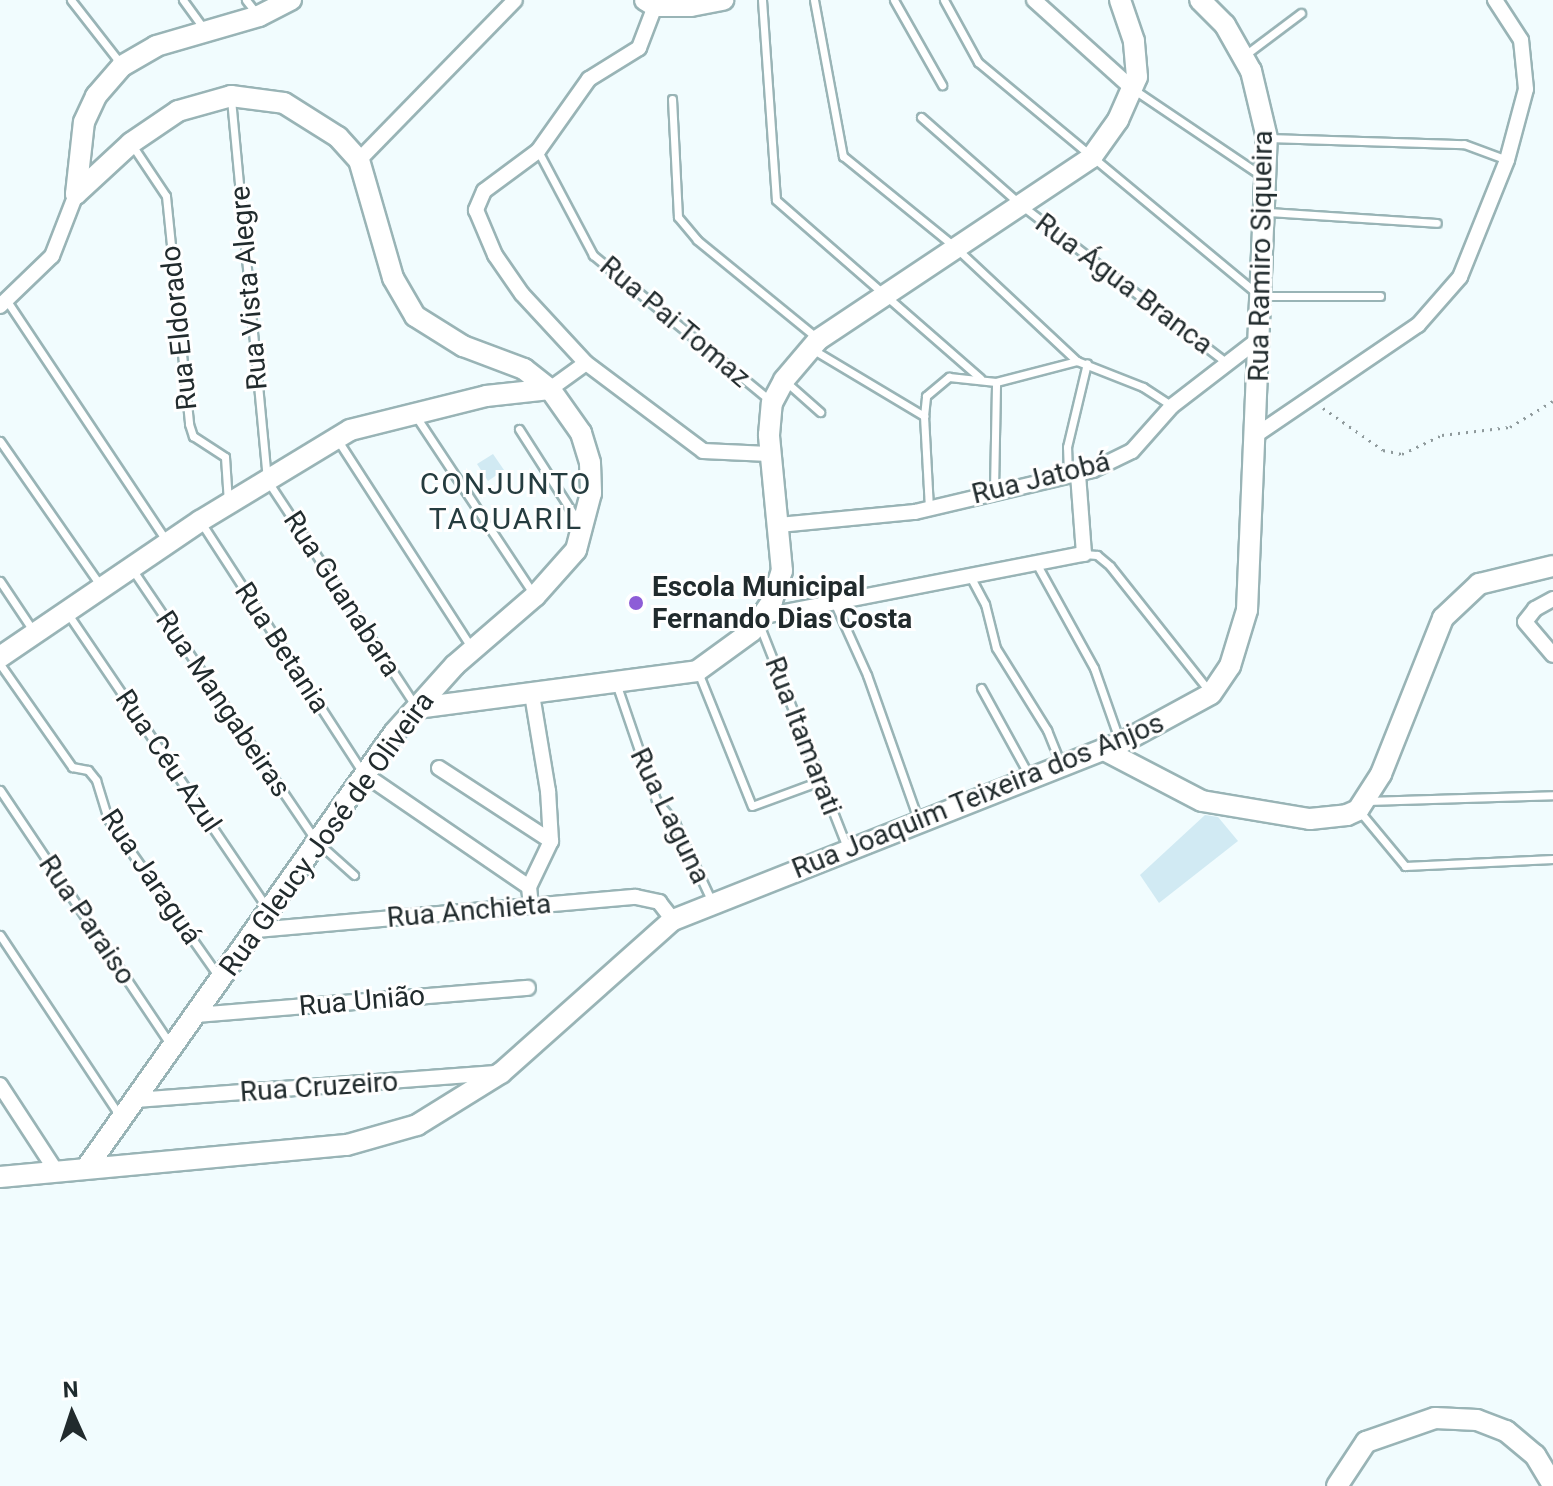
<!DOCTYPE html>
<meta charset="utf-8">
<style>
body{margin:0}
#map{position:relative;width:1553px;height:1486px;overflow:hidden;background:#f1fcfe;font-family:Roboto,sans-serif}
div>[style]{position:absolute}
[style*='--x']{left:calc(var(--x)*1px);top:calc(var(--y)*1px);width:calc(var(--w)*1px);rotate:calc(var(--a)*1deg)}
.building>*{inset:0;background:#d1eaf3}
.path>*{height:3px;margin-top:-1.5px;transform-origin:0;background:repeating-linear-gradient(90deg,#8f9a9c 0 2px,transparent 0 8px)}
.roads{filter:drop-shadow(2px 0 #99b4b6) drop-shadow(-2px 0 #99b4b6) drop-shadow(0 2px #99b4b6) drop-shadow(0 -2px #99b4b6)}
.lane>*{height:7px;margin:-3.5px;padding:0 3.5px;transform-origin:3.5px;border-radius:3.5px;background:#fff}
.street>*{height:14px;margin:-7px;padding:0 7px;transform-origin:7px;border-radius:7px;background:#fff}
.secondary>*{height:20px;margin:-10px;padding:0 10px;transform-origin:10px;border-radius:10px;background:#fff}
.dots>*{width:22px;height:22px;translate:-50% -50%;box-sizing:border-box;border:4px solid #fff;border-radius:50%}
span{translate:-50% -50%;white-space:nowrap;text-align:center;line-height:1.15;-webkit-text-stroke:6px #fff;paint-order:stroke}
.street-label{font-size:28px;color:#212b2d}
.poi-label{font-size:28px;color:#212b2d;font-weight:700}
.left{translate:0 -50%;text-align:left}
.neighbourhood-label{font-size:30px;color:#253c3f;letter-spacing:2px}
.north{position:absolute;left:32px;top:1374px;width:80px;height:80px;-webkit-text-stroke:6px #fff;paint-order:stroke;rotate:357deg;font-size:22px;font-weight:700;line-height:32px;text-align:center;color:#212b2d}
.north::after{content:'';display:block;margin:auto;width:28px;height:36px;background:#212b2d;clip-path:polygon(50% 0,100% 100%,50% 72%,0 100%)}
</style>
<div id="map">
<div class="building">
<div style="clip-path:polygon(493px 454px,504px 470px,488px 481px,477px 464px)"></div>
<div style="clip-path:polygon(1205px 815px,1218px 817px,1238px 841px,1159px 903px,1140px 875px)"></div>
</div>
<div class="path">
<div style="--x:1323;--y:408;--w:73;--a:35"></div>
<div style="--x:1383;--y:450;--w:19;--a:12"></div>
<div style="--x:1402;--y:454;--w:44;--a:-25.4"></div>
<div style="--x:1442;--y:435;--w:68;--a:-6.7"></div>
<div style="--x:1510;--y:427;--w:50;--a:-31.2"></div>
</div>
<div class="roads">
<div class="lane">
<div style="--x:71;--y:0;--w:81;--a:52"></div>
<div style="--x:183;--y:0;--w:34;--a:54"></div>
<div style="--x:246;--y:0;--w:18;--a:52"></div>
<div style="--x:762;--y:0;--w:200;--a:86"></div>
<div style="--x:776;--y:200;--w:271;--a:41.1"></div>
<div style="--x:814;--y:0;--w:159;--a:79.5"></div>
<div style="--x:843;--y:156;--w:144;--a:39.1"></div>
<div style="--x:955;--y:247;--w:167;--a:43.1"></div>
<div style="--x:894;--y:0;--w:98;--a:60.5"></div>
<div style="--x:944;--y:0;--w:71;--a:61.3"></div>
<div style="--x:978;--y:62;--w:366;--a:39.7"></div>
<div style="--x:1260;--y:296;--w:120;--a:0"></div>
<div style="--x:1245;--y:55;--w:70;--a:-36.9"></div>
<div style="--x:1133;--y:89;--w:156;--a:34"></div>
<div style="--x:231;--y:99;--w:383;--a:84.6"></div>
<div style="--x:267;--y:480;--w:268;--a:56.7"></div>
<div style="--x:672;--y:99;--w:118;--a:87.1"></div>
<div style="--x:678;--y:217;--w:30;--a:50"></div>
<div style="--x:697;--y:240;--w:155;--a:39.2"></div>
<div style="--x:921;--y:117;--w:133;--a:41.3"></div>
<div style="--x:1021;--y:205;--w:260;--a:37.5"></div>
<div style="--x:1268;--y:138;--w:196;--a:1.8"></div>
<div style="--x:1464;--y:144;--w:46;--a:20.4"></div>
<div style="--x:132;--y:145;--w:61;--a:56.3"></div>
<div style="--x:166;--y:196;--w:229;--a:84.2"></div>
<div style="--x:189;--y:424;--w:13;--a:72"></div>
<div style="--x:193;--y:436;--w:38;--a:33"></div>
<div style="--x:225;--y:457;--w:45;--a:86.2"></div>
<div style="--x:538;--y:151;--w:118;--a:62.1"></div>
<div style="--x:593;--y:255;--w:230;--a:39.4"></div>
<div style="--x:1268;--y:212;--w:169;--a:3.7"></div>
<div style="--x:7;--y:301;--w:287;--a:56.4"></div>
<div style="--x:812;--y:349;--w:131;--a:30.9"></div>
<div style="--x:924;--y:416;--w:20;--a:-84"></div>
<div style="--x:926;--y:396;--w:30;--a:-40"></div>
<div style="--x:949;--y:377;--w:47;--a:6.1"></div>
<div style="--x:996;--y:382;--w:84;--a:-14.5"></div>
<div style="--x:1077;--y:361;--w:71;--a:21.5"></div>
<div style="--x:1143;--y:387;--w:35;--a:33"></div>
<div style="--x:785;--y:381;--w:47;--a:41.5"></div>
<div style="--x:415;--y:415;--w:216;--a:56.5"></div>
<div style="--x:924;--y:416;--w:91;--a:86.9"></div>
<div style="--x:519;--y:429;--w:112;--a:57.4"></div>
<div style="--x:337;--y:439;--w:247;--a:57.2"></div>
<div style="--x:0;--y:441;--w:175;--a:55.2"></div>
<div style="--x:1068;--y:474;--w:27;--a:-92"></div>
<div style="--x:1067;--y:447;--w:86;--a:-76.6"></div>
<div style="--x:994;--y:490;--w:108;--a:-88.9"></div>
<div style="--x:202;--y:524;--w:297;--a:57.1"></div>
<div style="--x:1084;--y:554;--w:13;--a:4"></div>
<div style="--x:1097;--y:555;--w:17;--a:40"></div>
<div style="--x:1110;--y:566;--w:161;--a:51.6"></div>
<div style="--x:1036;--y:563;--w:120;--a:61.1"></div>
<div style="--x:1094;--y:668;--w:78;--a:70.6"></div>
<div style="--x:132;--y:569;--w:328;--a:55.9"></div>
<div style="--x:316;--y:841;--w:51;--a:41.8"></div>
<div style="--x:970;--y:576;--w:32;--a:62"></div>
<div style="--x:985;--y:604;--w:45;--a:76"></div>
<div style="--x:996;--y:648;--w:97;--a:58.1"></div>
<div style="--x:1047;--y:730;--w:37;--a:68"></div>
<div style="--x:0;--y:581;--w:61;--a:56.3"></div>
<div style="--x:835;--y:604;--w:78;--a:65.7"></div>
<div style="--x:867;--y:675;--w:156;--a:70.5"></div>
<div style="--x:68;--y:614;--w:356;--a:55.9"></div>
<div style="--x:759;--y:624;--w:240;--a:68.5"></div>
<div style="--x:0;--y:664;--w:126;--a:55"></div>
<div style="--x:72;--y:767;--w:16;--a:11"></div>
<div style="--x:88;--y:770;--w:13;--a:51"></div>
<div style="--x:96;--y:780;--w:41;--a:72.9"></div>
<div style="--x:108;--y:819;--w:193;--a:54.9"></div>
<div style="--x:698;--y:672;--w:144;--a:68.1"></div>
<div style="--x:752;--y:806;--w:72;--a:-20.2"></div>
<div style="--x:617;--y:686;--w:120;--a:71.1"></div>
<div style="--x:656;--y:800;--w:30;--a:50"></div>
<div style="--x:675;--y:823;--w:87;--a:64.9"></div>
<div style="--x:981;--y:688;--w:102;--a:61.2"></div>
<div style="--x:0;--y:790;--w:306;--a:56.2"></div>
<div style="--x:1367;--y:801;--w:186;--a:-1.8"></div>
<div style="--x:1361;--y:813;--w:69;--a:50.3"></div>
<div style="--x:1405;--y:866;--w:148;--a:-2.7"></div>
<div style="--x:0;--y:935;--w:216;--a:56.5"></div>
</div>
<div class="street">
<div style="--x:1034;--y:0;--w:133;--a:42"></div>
<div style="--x:655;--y:6;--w:45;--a:110.9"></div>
<div style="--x:639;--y:48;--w:59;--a:148.2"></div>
<div style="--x:589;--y:79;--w:88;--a:125.3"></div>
<div style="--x:538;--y:151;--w:67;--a:143.5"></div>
<div style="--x:484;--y:191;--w:21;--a:113"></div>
<div style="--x:476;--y:210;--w:49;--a:67.1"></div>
<div style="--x:495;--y:255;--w:47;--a:55.3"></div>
<div style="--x:522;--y:294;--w:94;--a:47.2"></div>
<div style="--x:586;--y:363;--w:146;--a:36.9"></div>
<div style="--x:703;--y:451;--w:66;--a:2.6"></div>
<div style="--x:359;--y:160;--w:223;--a:-45.7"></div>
<div style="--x:0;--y:306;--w:72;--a:-43.9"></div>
<div style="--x:52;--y:256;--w:66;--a:-68.8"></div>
<div style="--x:550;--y:389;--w:44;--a:-35.8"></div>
<div style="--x:1256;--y:435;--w:196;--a:-34.2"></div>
<div style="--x:1418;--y:325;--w:64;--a:-48.8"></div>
<div style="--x:1460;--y:277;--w:126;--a:-68.1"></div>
<div style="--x:1507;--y:160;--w:73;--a:-75"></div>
<div style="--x:1526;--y:89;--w:49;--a:-95.8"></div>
<div style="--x:1521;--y:40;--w:48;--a:-123"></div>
<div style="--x:779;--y:525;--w:137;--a:-5.5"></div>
<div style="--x:915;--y:512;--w:183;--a:-13.3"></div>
<div style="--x:1093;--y:470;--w:43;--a:-26"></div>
<div style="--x:1132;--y:451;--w:60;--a:-48.4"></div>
<div style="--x:1172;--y:406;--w:110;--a:-37.6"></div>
<div style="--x:1553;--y:599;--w:21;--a:151"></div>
<div style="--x:1535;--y:609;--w:16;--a:128"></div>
<div style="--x:1525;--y:622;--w:43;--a:49.7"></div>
<div style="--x:764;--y:616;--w:326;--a:-11"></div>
<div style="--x:1084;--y:554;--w:80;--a:-94.3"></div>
<div style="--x:439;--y:768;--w:134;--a:33.1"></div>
<div style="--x:364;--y:774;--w:200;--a:34.4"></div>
<div style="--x:531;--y:906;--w:19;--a:-96"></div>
<div style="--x:529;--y:887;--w:51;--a:-64.4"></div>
<div style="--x:551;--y:841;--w:50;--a:-93.4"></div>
<div style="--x:548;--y:791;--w:98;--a:-99.4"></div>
<div style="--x:256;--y:930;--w:381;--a:-5"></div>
<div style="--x:636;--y:897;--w:24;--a:12"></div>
<div style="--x:659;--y:902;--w:23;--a:52"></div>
<div style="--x:197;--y:1015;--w:332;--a:-4.7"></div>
<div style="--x:0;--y:1085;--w:103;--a:56.9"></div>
<div style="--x:136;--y:1100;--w:364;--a:-4.3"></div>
</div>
<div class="secondary">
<div style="--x:645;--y:0;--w:12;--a:31"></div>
<div style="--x:655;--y:6;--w:36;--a:0"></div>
<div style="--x:691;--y:6;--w:33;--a:-11"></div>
<div style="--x:76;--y:194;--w:75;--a:-42.8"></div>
<div style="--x:131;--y:143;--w:57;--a:-34.2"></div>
<div style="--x:178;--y:111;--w:55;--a:-15.8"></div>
<div style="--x:231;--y:96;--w:53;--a:7.5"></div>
<div style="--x:284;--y:103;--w:64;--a:32.2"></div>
<div style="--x:338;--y:137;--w:31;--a:48"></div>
<div style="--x:359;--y:160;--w:123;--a:73.9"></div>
<div style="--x:393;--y:278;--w:44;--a:59.9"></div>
<div style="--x:415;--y:316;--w:57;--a:32"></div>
<div style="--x:463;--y:346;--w:65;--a:20.7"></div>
<div style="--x:524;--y:369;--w:33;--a:38"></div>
<div style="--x:76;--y:194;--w:72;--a:-83.7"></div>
<div style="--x:84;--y:122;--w:29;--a:-65"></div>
<div style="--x:96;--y:96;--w:40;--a:-49"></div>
<div style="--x:122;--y:66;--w:39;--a:-30"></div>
<div style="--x:156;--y:46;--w:107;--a:-16.2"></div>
<div style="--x:259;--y:16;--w:36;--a:-27"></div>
<div style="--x:0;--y:657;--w:242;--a:-34.2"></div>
<div style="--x:200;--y:521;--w:175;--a:-31.2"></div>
<div style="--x:350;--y:430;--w:140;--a:-14"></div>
<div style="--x:486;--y:396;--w:64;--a:-6.2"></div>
<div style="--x:550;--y:389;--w:54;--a:54.8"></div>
<div style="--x:581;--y:433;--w:31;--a:73"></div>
<div style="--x:590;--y:463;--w:30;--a:88"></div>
<div style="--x:591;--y:493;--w:59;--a:104.7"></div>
<div style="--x:576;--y:550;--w:62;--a:131.7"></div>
<div style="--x:535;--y:596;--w:106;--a:139.2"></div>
<div style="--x:455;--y:665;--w:91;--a:131.9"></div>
<div style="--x:394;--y:733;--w:532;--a:125.27"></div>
<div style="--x:417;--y:708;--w:282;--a:-7.5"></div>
<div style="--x:697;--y:671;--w:68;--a:-36"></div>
<div style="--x:752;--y:631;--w:36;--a:-56"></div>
<div style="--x:772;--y:601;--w:32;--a:-72"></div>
<div style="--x:782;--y:571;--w:137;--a:-95.5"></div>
<div style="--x:769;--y:435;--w:32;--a:-85"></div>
<div style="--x:772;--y:403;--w:26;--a:-62"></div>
<div style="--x:784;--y:380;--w:52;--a:-49.6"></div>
<div style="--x:818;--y:340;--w:328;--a:-33.7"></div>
<div style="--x:1091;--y:158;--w:47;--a:-54.6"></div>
<div style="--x:1118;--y:120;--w:47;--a:-66.2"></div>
<div style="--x:1137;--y:77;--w:36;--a:-95"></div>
<div style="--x:1134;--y:41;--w:43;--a:-108.9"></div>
<div style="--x:1104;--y:750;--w:110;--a:27.5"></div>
<div style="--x:1202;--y:801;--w:109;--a:9.5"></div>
<div style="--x:1310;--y:819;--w:37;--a:-6"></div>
<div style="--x:1347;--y:815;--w:12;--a:-24"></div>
<div style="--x:1358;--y:810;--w:43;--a:-57.4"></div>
<div style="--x:1381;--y:774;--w:168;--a:-68.3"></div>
<div style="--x:1443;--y:618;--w:50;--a:-43.4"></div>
<div style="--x:1479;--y:584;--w:76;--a:-13.7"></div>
<div style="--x:0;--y:1177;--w:348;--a:-5.3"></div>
<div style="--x:347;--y:1145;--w:73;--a:-15.9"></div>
<div style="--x:417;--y:1125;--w:99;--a:-31.8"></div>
<div style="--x:501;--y:1073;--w:230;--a:-41.7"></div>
<div style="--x:673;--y:920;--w:482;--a:-21.6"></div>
<div style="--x:1121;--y:743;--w:102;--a:-28.6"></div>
<div style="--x:1211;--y:694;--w:34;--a:-56"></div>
<div style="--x:1230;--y:666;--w:59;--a:-73.1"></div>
<div style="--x:1247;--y:610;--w:472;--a:-87.6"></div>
<div style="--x:1267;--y:138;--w:69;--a:-103.4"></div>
<div style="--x:1251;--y:71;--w:53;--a:-119.5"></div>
<div style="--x:1225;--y:25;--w:35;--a:-135"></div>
<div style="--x:1337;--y:1486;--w:53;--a:-56.6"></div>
<div style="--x:1366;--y:1442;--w:73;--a:-19.2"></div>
<div style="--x:1435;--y:1418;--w:42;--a:2.7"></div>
<div style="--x:1477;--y:1420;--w:31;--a:21"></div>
<div style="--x:1506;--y:1431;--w:38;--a:40"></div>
<div style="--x:1535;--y:1455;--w:35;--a:59"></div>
</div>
</div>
<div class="dots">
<div style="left:636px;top:603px;background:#8d5dd7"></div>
</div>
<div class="street-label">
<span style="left:1261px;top:256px;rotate:-89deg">Rua Ramiro Siqueira</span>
<span style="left:1124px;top:284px;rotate:37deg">Rua Água Branca</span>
<span style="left:249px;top:288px;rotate:-95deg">Rua Vista Alegre</span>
<span style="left:675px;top:322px;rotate:40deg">Rua Pai Tomaz</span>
<span style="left:179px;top:328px;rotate:-96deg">Rua Eldorado</span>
<span style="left:1041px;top:478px;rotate:-14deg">Rua Jatobá</span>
<span style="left:342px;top:594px;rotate:57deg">Rua Guanabara</span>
<span style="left:282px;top:648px;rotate:57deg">Rua Betania</span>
<span style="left:223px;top:704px;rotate:56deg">Rua Mangabeiras</span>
<span style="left:803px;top:736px;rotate:69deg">Rua Itamarati</span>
<span style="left:168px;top:761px;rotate:56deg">Rua Céu Azul</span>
<span style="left:978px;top:796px;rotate:-22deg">Rua Joaquim Teixeira dos Anjos</span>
<span style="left:670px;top:816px;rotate:64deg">Rua Laguna</span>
<span style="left:327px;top:834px;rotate:-54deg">Rua Gleucy José de Oliveira</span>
<span style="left:151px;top:877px;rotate:56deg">Rua Jaraguá</span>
<span style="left:469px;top:911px;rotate:-5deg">Rua Anchieta</span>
<span style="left:87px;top:920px;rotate:56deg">Rua Paraiso</span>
<span style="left:362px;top:1001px;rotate:-5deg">Rua União</span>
<span style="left:319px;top:1087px;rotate:-4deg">Rua Cruzeiro</span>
</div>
<div class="poi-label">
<span class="left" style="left:652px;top:603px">Escola Municipal<br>Fernando Dias Costa</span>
</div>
<div class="neighbourhood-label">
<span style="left:506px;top:501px">CONJUNTO<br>TAQUARIL</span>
</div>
<div class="north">N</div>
</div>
